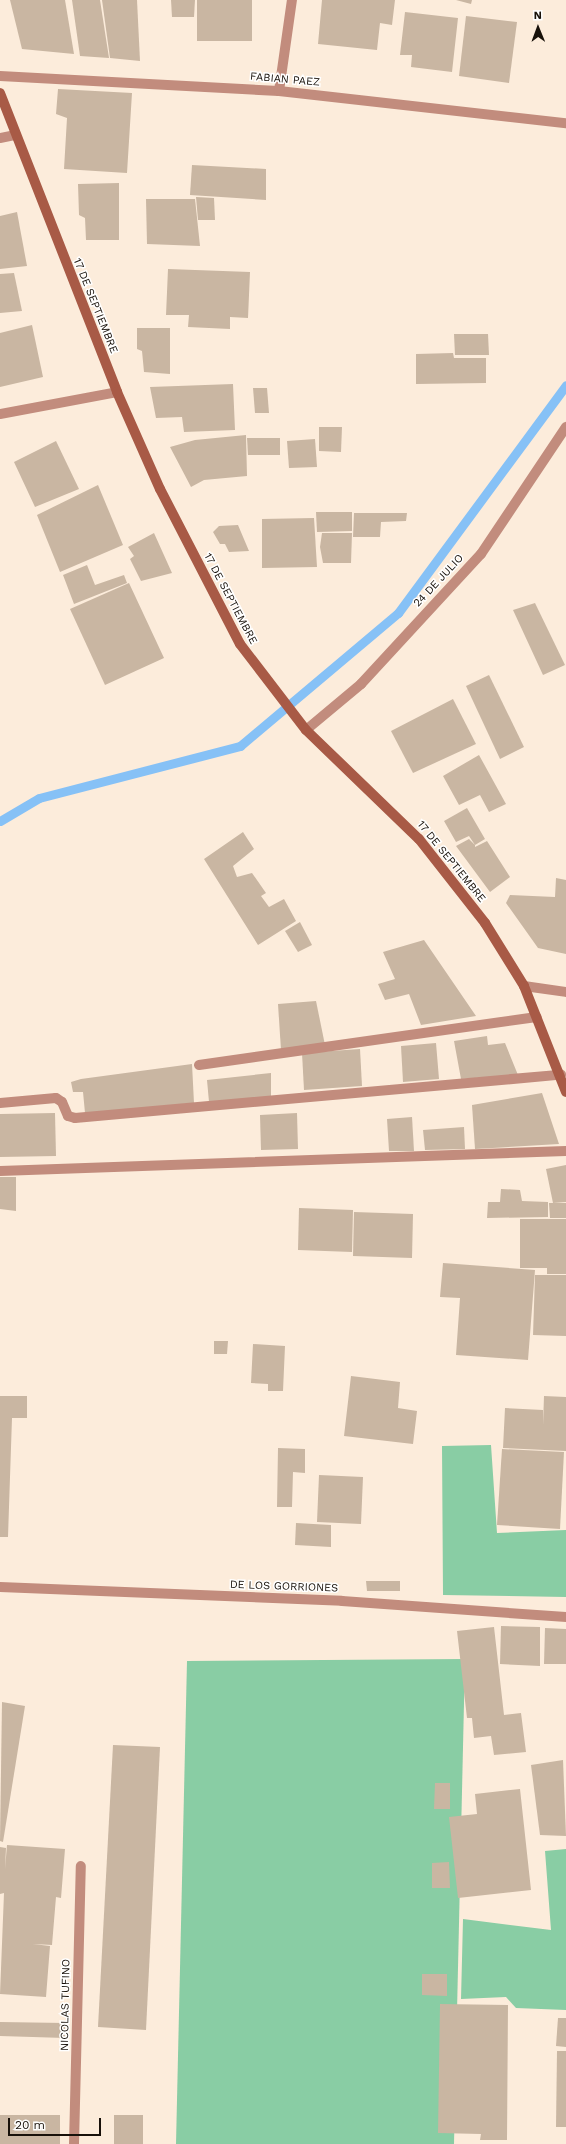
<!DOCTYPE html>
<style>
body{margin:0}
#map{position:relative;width:566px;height:2144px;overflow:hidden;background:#fcecdb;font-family:"Work Sans",sans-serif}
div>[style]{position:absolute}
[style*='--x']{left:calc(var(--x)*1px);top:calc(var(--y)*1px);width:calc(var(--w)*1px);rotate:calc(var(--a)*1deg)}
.green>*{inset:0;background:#89cda4}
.stream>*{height:9px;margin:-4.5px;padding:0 4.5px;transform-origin:4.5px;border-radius:4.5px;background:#86c1f6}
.building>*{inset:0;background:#c9b6a2}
.street>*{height:10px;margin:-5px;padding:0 5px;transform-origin:5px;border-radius:5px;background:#c28c7d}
.secondary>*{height:10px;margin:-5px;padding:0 5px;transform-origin:5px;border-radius:5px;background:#a85a46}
span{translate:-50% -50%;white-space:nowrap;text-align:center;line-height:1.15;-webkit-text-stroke:3px #fff;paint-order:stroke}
.street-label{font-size:11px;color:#18110a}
.north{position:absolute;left:518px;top:8px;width:40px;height:40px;-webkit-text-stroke:3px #fff;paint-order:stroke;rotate:359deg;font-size:11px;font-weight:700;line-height:16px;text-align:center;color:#18110a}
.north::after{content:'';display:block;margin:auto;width:14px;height:18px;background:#18110a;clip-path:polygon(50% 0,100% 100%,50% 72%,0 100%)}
.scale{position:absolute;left:8px;top:2118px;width:93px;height:18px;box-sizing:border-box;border:2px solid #18110a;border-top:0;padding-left:5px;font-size:12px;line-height:14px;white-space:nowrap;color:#18110a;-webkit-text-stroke:3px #fff;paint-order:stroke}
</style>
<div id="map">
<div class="green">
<div style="clip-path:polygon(491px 1445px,497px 1533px,566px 1530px,566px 1597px,443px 1595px,442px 1446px)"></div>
<div style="clip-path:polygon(465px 1659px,454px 2144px,176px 2144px,187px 1661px)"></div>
<div style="clip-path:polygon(566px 1849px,566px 2010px,516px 2008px,506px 1997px,461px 1999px,463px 1919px,551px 1930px,545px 1851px)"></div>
</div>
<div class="stream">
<div style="--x:0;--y:821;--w:45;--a:-30.5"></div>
<div style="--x:39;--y:798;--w:208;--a:-14.5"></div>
<div style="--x:240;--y:746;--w:207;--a:-40.1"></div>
<div style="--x:398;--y:613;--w:283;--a:-53.6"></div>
</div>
<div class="building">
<div style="clip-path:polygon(10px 0,65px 0,74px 54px,22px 49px)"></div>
<div style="clip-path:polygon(72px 0,100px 0,109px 58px,80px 56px)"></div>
<div style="clip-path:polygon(102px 0,137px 0,140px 61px,110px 58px)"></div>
<div style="clip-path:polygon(171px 0,195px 0,194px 17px,172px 17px)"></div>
<div style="clip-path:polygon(197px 0,252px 0,252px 41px,197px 41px)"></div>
<div style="clip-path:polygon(322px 0,395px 0,392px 25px,380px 23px,377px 50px,318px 44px)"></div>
<div style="clip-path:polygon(456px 0,472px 0,471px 4px)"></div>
<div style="clip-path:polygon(405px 12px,458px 18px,452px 72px,411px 67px,412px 55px,400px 55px)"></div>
<div style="clip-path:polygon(466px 16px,517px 22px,509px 83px,459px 76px)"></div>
<div style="clip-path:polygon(58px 89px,132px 93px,127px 173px,64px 169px,67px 118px,56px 114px)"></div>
<div style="clip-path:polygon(192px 165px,266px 169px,266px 200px,190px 195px)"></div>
<div style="clip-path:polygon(119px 183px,119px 240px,86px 240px,85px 218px,79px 215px,78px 184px)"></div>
<div style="clip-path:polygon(196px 197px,214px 198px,215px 220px,198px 220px)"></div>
<div style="clip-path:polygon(146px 199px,195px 199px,200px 246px,147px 244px)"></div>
<div style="clip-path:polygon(17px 212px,27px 266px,0 269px,0 216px)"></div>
<div style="clip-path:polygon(168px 269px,250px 272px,248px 318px,230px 317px,230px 329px,188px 327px,189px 315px,166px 315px)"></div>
<div style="clip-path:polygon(14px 273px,22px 311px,0 313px,0 274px)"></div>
<div style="clip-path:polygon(32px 325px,43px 377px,0 387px,0 333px)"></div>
<div style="clip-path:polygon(137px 328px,170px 328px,170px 374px,144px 372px,142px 351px,137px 349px)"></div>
<div style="clip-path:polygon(454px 334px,488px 334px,489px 355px,455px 355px)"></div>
<div style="clip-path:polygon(453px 353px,454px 358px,486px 358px,486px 383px,416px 384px,416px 354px)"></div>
<div style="clip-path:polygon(233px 384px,235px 430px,184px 432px,182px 417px,156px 418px,150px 387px)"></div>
<div style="clip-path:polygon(253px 388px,267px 388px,269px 413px,255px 413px)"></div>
<div style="clip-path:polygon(319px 427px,342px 427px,341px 452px,319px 451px)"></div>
<div style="clip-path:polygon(246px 435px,247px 476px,204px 480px,191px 487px,170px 447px,195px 440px)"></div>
<div style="clip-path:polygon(247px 438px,280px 438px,280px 455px,248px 455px)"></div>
<div style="clip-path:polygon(315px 439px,317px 467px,289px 468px,287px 441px)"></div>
<div style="clip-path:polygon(56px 441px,79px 489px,35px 507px,14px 462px)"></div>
<div style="clip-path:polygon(98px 485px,123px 545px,60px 572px,37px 515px)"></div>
<div style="clip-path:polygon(316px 512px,352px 512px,352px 531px,317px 532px)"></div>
<div style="clip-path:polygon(354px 513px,407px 513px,406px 521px,381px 522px,380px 537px,353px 537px)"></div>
<div style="clip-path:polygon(314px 518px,317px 567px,262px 568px,262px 519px)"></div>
<div style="clip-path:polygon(238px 525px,249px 551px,229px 552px,225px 544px,220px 544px,213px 532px,219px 526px)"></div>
<div style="clip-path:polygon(154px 533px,172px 573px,141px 581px,130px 559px,134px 556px,128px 547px)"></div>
<div style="clip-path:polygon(322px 533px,352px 533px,351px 563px,323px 563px,320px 547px)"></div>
<div style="clip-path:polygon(87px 565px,95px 585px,124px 575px,127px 583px,74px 604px,63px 575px)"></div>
<div style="clip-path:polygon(129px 583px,164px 658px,105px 685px,70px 609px)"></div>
<div style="clip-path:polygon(535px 603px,565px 665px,543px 675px,513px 610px)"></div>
<div style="clip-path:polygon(489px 675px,524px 747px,500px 759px,466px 686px)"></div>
<div style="clip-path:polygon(453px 699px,476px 744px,413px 773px,391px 731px)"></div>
<div style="clip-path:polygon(479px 755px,506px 804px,489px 812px,480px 795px,459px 805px,443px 776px)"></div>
<div style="clip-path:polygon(467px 808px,485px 839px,475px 845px,475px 847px,487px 841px,510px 877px,490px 892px,456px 846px,469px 839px,475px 845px,469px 836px,456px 842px,444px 821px)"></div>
<div style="clip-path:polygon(243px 832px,254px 849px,233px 866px,237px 877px,252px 873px,266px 893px,261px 896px,269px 907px,284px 899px,296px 921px,258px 945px,204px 859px)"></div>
<div style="clip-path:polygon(556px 878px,566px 880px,566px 954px,538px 948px,506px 903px,510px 895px,555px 897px)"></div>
<div style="clip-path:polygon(300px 922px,312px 945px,298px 952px,285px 931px)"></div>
<div style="clip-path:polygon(424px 940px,476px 1016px,421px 1025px,409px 994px,385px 1000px,378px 984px,395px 979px,383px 952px)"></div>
<div style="clip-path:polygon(316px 1001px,325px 1045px,281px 1050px,278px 1004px)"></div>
<div style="clip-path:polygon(487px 1036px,488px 1045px,505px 1043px,518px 1075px,461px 1079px,454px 1041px)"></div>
<div style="clip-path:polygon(436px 1043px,439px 1079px,403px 1082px,401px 1046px)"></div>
<div style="clip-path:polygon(360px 1049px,362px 1086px,304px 1090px,302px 1053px)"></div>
<div style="clip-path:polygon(192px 1064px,194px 1103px,85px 1113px,83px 1092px,73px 1092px,71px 1082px,81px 1079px)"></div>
<div style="clip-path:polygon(271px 1073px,271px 1097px,209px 1102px,207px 1080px)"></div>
<div style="clip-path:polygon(542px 1093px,559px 1144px,475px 1149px,472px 1105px)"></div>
<div style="clip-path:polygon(55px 1113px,56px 1156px,0 1157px,0 1114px)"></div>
<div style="clip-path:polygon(297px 1113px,298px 1149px,261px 1150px,260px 1115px)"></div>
<div style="clip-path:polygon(412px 1117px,414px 1151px,389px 1151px,387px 1119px)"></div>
<div style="clip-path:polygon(464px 1127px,465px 1149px,425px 1150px,423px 1130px)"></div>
<div style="clip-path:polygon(566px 1165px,566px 1202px,553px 1203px,546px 1169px)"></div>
<div style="clip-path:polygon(0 1177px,16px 1177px,16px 1211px,0 1209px)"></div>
<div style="clip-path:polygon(501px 1189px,520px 1190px,522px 1201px,548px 1202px,548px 1217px,487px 1218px,488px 1202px,500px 1202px)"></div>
<div style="clip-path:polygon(549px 1203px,566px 1203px,566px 1218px,550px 1218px)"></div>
<div style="clip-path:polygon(299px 1208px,353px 1210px,352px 1252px,298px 1250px)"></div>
<div style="clip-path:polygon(354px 1212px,413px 1214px,412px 1258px,353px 1256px)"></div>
<div style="clip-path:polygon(520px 1219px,566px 1219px,566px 1274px,547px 1274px,547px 1268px,520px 1268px)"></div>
<div style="clip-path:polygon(443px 1263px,535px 1270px,528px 1360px,456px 1355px,460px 1298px,440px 1297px)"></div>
<div style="clip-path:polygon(535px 1275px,566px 1275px,566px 1336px,533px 1335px)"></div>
<div style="clip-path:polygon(214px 1341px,228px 1341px,227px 1354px,214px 1354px)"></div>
<div style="clip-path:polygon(253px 1344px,285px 1346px,283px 1391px,268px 1391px,268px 1384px,251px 1383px)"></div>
<div style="clip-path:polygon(351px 1376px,400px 1382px,398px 1408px,417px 1411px,413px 1444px,344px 1436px)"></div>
<div style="clip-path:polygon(0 1396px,27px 1396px,27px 1418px,12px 1418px,8px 1537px,0 1537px)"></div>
<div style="clip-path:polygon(544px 1396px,566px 1397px,566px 1451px,503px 1448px,505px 1408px,543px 1410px,543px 1425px)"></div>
<div style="clip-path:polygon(278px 1448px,305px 1449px,305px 1473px,293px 1472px,292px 1507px,277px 1507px)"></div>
<div style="clip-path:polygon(502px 1449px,564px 1452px,560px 1529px,497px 1525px)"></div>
<div style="clip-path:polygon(319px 1475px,363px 1477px,361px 1524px,317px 1522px)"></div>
<div style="clip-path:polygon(296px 1523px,331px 1525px,331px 1547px,295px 1545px)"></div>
<div style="clip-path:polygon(366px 1581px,400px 1581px,400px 1591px,367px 1591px)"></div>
<div style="clip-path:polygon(501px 1626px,540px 1627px,540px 1666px,500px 1664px)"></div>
<div style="clip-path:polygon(494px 1627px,504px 1715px,521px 1713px,526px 1752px,494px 1755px,491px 1736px,474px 1738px,472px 1718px,467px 1718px,457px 1631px)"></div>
<div style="clip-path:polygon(545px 1628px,566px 1629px,566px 1664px,544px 1664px)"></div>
<div style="clip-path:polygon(2px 1702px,25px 1706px,3px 1842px,0 1841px)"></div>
<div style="clip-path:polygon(113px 1745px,160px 1747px,146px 2030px,98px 2027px)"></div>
<div style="clip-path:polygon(563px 1760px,566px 1836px,540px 1835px,531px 1765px)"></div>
<div style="clip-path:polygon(435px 1783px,450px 1783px,450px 1809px,434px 1809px)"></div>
<div style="clip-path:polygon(520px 1789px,531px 1890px,458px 1898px,449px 1817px,477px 1814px,475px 1794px)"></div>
<div style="clip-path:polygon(7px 1845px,65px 1849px,61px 1898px,56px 1897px,52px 1945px,33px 1944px,50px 1946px,46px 1997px,0 1994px,4px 1893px,0 1894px,0 1847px,6px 1848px,5px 1869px)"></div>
<div style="clip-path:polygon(449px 1862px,450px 1888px,432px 1888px,432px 1863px)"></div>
<div style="clip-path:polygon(422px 1974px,447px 1974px,447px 1996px,422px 1995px)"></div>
<div style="clip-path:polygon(440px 2004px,508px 2005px,507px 2140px,480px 2140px,481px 2134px,438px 2133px)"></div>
<div style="clip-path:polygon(558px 2018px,566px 2018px,566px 2047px,556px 2046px)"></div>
<div style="clip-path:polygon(0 2022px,65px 2023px,65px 2038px,0 2036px)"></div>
<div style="clip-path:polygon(557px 2051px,566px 2051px,566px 2127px,556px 2127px)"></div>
<div style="clip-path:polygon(0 2115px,60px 2115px,60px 2144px,0 2144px)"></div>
<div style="clip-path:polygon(114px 2115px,143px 2115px,143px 2144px,114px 2144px)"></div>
</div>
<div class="street">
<div style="--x:0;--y:76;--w:279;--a:3.1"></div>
<div style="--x:279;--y:91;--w:289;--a:6.4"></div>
<div style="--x:279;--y:91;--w:92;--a:-81.9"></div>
<div style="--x:0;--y:138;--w:16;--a:-11"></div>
<div style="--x:0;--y:414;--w:119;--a:-10.6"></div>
<div style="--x:306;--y:730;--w:72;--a:-39.9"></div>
<div style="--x:361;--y:684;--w:177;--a:-47.3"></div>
<div style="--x:481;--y:554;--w:153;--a:-56.2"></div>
<div style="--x:524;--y:986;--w:42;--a:8.1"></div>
<div style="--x:199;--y:1065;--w:341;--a:-8.1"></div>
<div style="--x:0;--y:1103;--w:56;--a:-5.1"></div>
<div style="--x:56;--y:1098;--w:7;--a:34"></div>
<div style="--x:62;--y:1102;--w:15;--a:67"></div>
<div style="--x:68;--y:1116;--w:7;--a:16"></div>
<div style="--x:75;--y:1118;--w:488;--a:-5.1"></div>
<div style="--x:0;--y:1171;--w:566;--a:-2.02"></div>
<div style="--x:0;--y:1587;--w:342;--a:2.3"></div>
<div style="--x:342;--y:1601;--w:225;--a:4.1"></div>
<div style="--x:74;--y:2144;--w:278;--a:-88.6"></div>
</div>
<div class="secondary">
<div style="--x:0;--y:93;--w:321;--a:68.6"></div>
<div style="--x:117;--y:392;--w:106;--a:66.1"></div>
<div style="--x:160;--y:489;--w:174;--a:62.7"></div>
<div style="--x:240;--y:644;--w:108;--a:52.5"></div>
<div style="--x:306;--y:730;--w:157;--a:44"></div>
<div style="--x:419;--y:839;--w:107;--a:51.8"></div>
<div style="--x:485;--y:923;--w:74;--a:58.2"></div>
<div style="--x:524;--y:986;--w:114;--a:68.4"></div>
</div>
<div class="street-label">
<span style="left:285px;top:80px;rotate:5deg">FABIAN PAEZ</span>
<span style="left:95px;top:306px;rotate:68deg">17 DE SEPTIEMBRE</span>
<span style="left:439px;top:581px;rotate:-47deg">24 DE JULIO</span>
<span style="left:230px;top:599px;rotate:62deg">17 DE SEPTIEMBRE</span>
<span style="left:451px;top:862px;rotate:51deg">17 DE SEPTIEMBRE</span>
<span style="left:284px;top:1587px;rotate:2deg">DE LOS GORRIONES</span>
<span style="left:66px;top:2005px;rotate:-89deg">NICOLAS TUFINO</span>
</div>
<div class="north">N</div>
<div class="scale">20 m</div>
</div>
